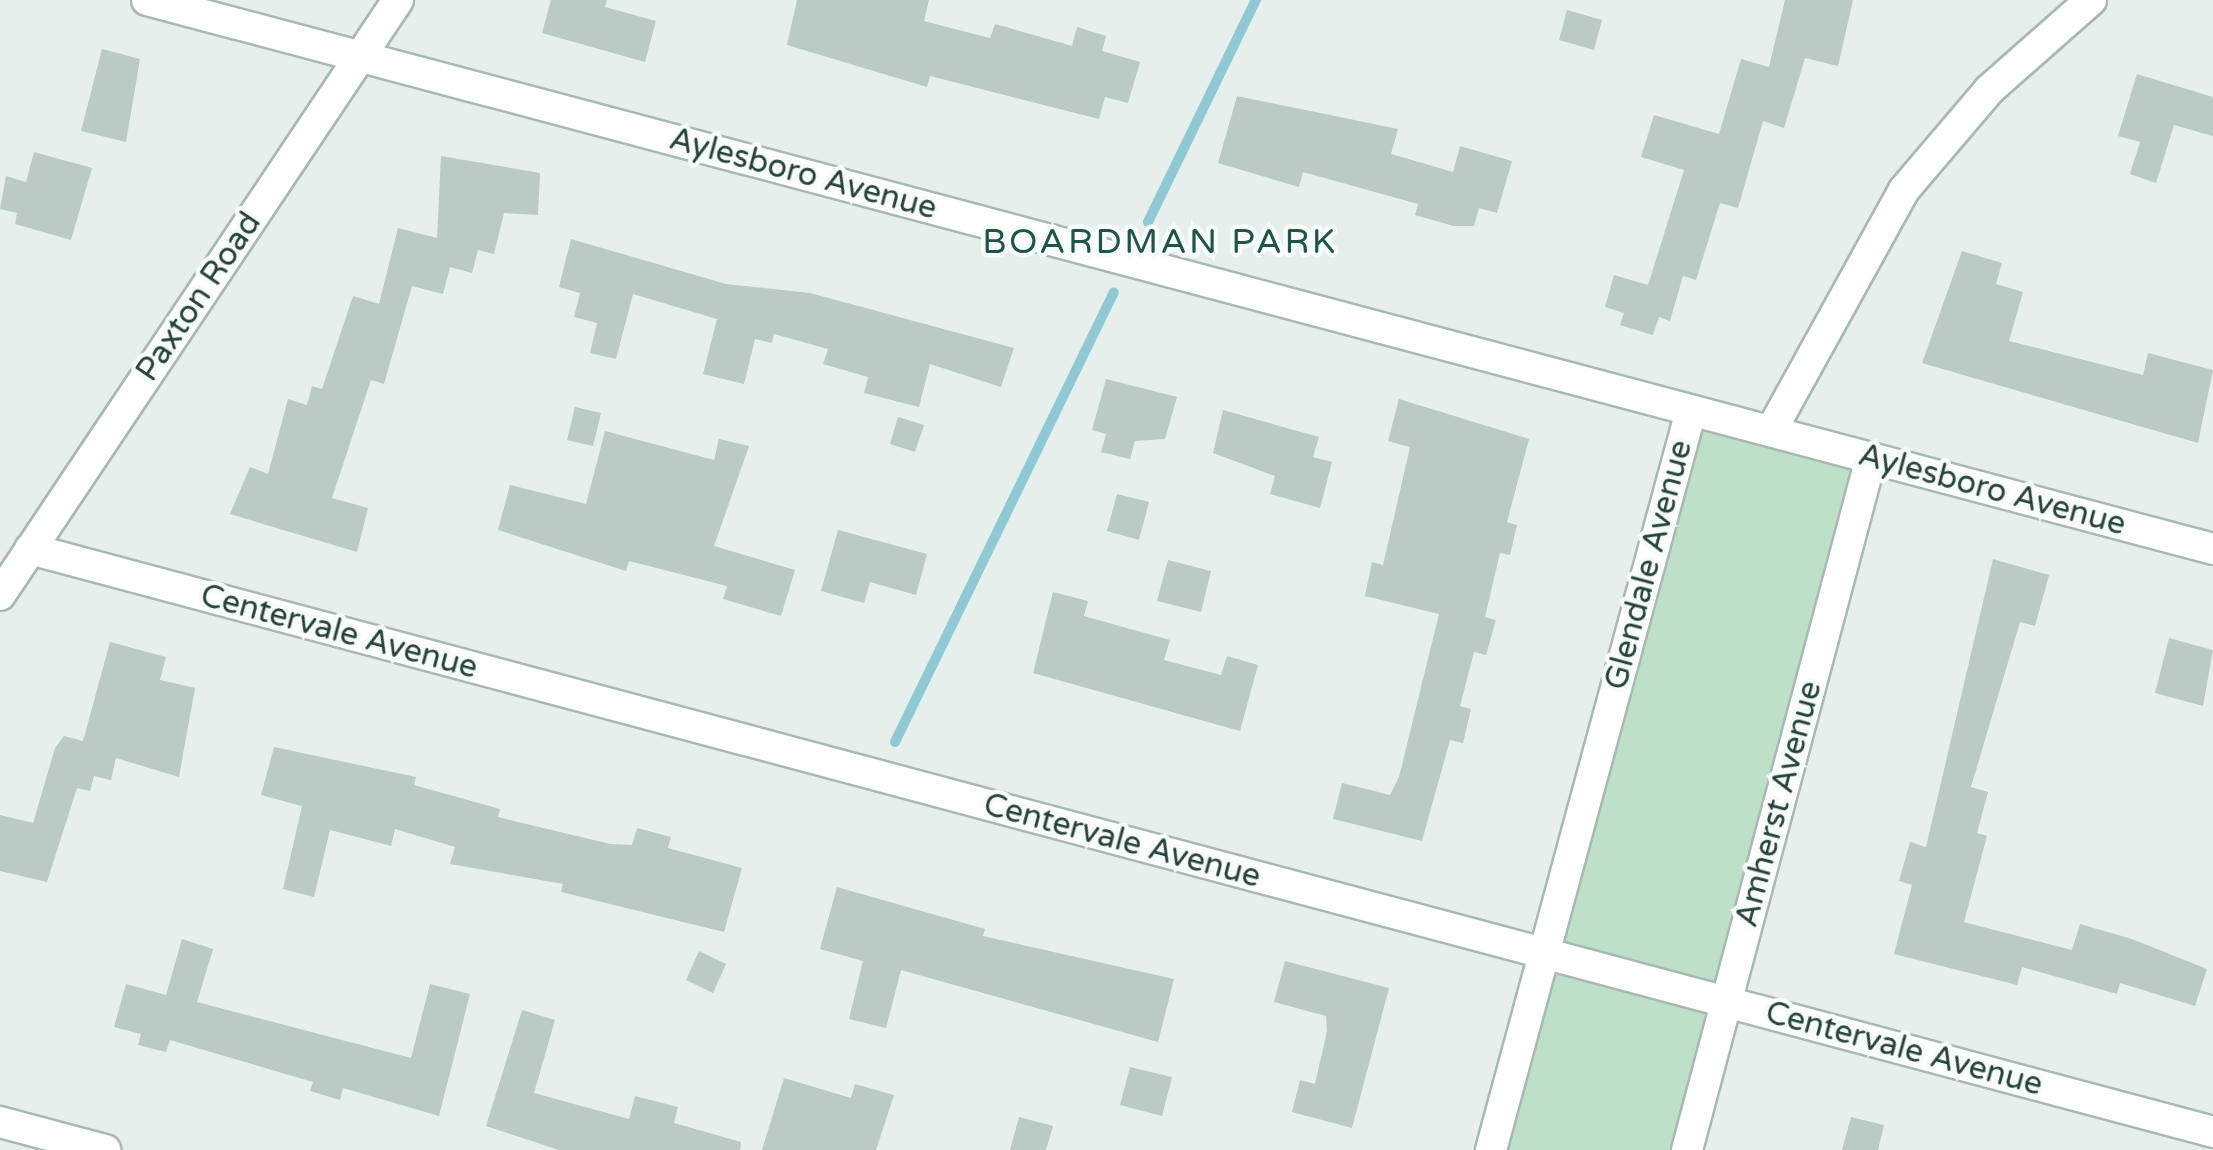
<!DOCTYPE html>
<style>
body{margin:0}
#map{position:relative;width:2213px;height:1150px;overflow:hidden;background:#e6efeb;font-family:"Varela Round",sans-serif}
div>[style]{position:absolute}
[style*='--x']{left:calc(var(--x)*1px);top:calc(var(--y)*1px);width:calc(var(--w)*1px);rotate:calc(var(--a)*1deg)}
.green>*{inset:0;background:#bfe0c8}
.stream>*{height:10px;margin:-5px;padding:0 5px;transform-origin:5px;border-radius:5px;background:#8ec9d4}
.building>*{inset:0;background:#bbcac4}
.roads{filter:drop-shadow(2px 0 #a8b8b2) drop-shadow(-2px 0 #a8b8b2) drop-shadow(0 2px #a8b8b2) drop-shadow(0 -2px #a8b8b2)}
.minor>*{height:30px;margin:-15px;padding:0 15px;transform-origin:15px;border-radius:15px;background:#fff}
span{translate:-50% -50%;white-space:nowrap;text-align:center;line-height:1.15;-webkit-text-stroke:9px #f7fbf9;paint-order:stroke}
.street-label{font-size:32px;color:#24423a}
.neighbourhood-label{font-size:35px;color:#1f5548;letter-spacing:2.5px}
</style>
<div id="map">
<div class="green">
<div style="clip-path:polygon(1691px 411px,1871px 458px,1687px 1150px,1491px 1150px)"></div>
</div>
<div class="stream">
<div style="--x:1148;--y:222;--w:247;--a:-64.1"></div>
<div style="--x:895;--y:742;--w:500;--a:-64.05"></div>
</div>
<div class="building">
<div style="clip-path:polygon(551px 0,607px 0,605px 7px,656px 21px,645px 62px,542px 33px)"></div>
<div style="clip-path:polygon(797px 0,929px 0,924px 21px,990px 38px,995px 24px,1072px 46px,1077px 27px,1106px 36px,1102px 51px,1140px 62px,1128px 103px,1105px 97px,1099px 119px,930px 76px,927px 87px,787px 45px)"></div>
<div style="clip-path:polygon(1785px 0,1853px 0,1838px 66px,1805px 58px,1784px 128px,1763px 121px,1738px 208px,1720px 203px,1696px 280px,1683px 276px,1670px 321px,1659px 317px,1653px 335px,1620px 325px,1624px 313px,1605px 307px,1614px 275px,1648px 285px,1684px 170px,1641px 157px,1654px 115px,1719px 134px,1741px 59px,1769px 67px)"></div>
<div style="clip-path:polygon(1567px 10px,1602px 20px,1594px 50px,1559px 40px)"></div>
<div style="clip-path:polygon(102px 49px,140px 59px,126px 142px,81px 131px)"></div>
<div style="clip-path:polygon(2137px 74px,2213px 97px,2213px 136px,2174px 125px,2156px 183px,2130px 174px,2140px 142px,2118px 136px)"></div>
<div style="clip-path:polygon(1237px 96px,1398px 129px,1391px 154px,1453px 172px,1460px 146px,1512px 161px,1497px 213px,1479px 208px,1474px 226px,1454px 226px,1415px 215px,1418px 204px,1303px 172px,1299px 187px,1218px 163px)"></div>
<div style="clip-path:polygon(34px 152px,92px 168px,71px 240px,15px 224px,17px 213px,0 209px,6px 176px,26px 182px)"></div>
<div style="clip-path:polygon(441px 156px,540px 173px,538px 215px,504px 213px,494px 254px,478px 250px,472px 273px,450px 267px,443px 294px,412px 286px,384px 384px,371px 380px,332px 498px,368px 508px,357px 552px,230px 514px,250px 467px,268px 474px,288px 399px,307px 405px,312px 386px,322px 389px,353px 296px,379px 304px,398px 228px,437px 238px)"></div>
<div style="clip-path:polygon(571px 239px,726px 284px,810px 293px,1014px 348px,1001px 387px,930px 364px,919px 407px,864px 393px,868px 377px,823px 364px,828px 349px,774px 334px,772px 343px,755px 339px,744px 384px,703px 374px,717px 319px,633px 294px,616px 359px,590px 353px,597px 323px,574px 317px,580px 293px,559px 287px)"></div>
<div style="clip-path:polygon(1962px 251px,2002px 263px,1996px 284px,2023px 292px,2009px 341px,2143px 375px,2148px 353px,2213px 370px,2198px 443px,1922px 363px)"></div>
<div style="clip-path:polygon(1106px 379px,1177px 397px,1165px 439px,1135px 441px,1130px 459px,1101px 452px,1106px 434px,1092px 430px)"></div>
<div style="clip-path:polygon(1399px 399px,1529px 439px,1507px 522px,1517px 525px,1510px 555px,1500px 553px,1485px 617px,1496px 620px,1486px 655px,1474px 652px,1460px 706px,1471px 709px,1463px 743px,1450px 740px,1422px 841px,1333px 819px,1342px 783px,1390px 795px,1399px 777px,1439px 614px,1365px 596px,1372px 562px,1383px 565px,1410px 447px,1388px 441px)"></div>
<div style="clip-path:polygon(575px 407px,601px 413px,593px 446px,567px 440px)"></div>
<div style="clip-path:polygon(1223px 410px,1319px 437px,1313px 457px,1332px 462px,1320px 508px,1270px 494px,1275px 476px,1213px 453px)"></div>
<div style="clip-path:polygon(898px 417px,924px 425px,915px 452px,890px 444px)"></div>
<div style="clip-path:polygon(605px 431px,714px 460px,719px 439px,749px 446px,714px 546px,795px 570px,781px 616px,723px 599px,727px 586px,629px 561px,626px 571px,498px 530px,510px 485px,586px 504px)"></div>
<div style="clip-path:polygon(1117px 494px,1149px 502px,1139px 540px,1107px 531px)"></div>
<div style="clip-path:polygon(838px 530px,927px 554px,916px 595px,870px 582px,864px 603px,821px 591px)"></div>
<div style="clip-path:polygon(1993px 559px,2049px 575px,2035px 626px,2020px 622px,1971px 787px,1988px 792px,1977px 833px,1987px 836px,1964px 922px,2072px 950px,2080px 924px,2132px 939px,2207px 969px,2195px 1006px,2120px 983px,2117px 994px,2022px 967px,2017px 985px,1894px 954px,1912px 885px,1899px 881px,1910px 842px,1926px 847px)"></div>
<div style="clip-path:polygon(1168px 560px,1211px 571px,1201px 612px,1157px 601px)"></div>
<div style="clip-path:polygon(1053px 592px,1088px 601px,1084px 616px,1170px 640px,1164px 660px,1221px 675px,1227px 656px,1258px 665px,1240px 731px,1033px 673px)"></div>
<div style="clip-path:polygon(2169px 638px,2213px 650px,2203px 706px,2155px 693px)"></div>
<div style="clip-path:polygon(110px 642px,166px 657px,160px 680px,195px 688px,179px 777px,116px 758px,111px 780px,94px 776px,90px 791px,77px 788px,47px 882px,0 871px,0 815px,33px 823px,55px 748px,64px 736px,83px 741px)"></div>
<div style="clip-path:polygon(274px 747px,416px 777px,414px 785px,500px 809px,498px 817px,610px 844px,632px 845px,637px 828px,671px 837px,668px 848px,742px 868px,724px 932px,561px 892px,563px 884px,450px 864px,455px 847px,395px 829px,391px 846px,330px 830px,314px 897px,283px 889px,302px 806px,261px 795px)"></div>
<div style="clip-path:polygon(837px 887px,985px 929px,983px 936px,1174px 979px,1158px 1042px,901px 970px,886px 1028px,849px 1019px,863px 961px,820px 949px)"></div>
<div style="clip-path:polygon(182px 939px,213px 949px,197px 1002px,411px 1058px,430px 984px,470px 994px,439px 1116px,343px 1088px,340px 1100px,310px 1091px,313px 1082px,170px 1040px,166px 1052px,138px 1045px,141px 1034px,114px 1027px,126px 984px,166px 995px)"></div>
<div style="clip-path:polygon(699px 951px,726px 964px,713px 993px,686px 980px)"></div>
<div style="clip-path:polygon(1285px 961px,1389px 988px,1352px 1128px,1292px 1112px,1300px 1080px,1315px 1084px,1327px 1031px,1326px 1016px,1274px 1002px)"></div>
<div style="clip-path:polygon(522px 1010px,555px 1020px,534px 1093px,629px 1119px,635px 1096px,678px 1107px,674px 1123px,741px 1142px,740px 1150px,559px 1150px,486px 1126px)"></div>
<div style="clip-path:polygon(1130px 1067px,1172px 1077px,1162px 1116px,1120px 1105px)"></div>
<div style="clip-path:polygon(784px 1078px,851px 1098px,855px 1084px,894px 1095px,876px 1150px,762px 1150px)"></div>
<div style="clip-path:polygon(1019px 1117px,1053px 1126px,1046px 1150px,1010px 1150px)"></div>
<div style="clip-path:polygon(1851px 1117px,1884px 1125px,1878px 1150px,1842px 1150px)"></div>
</div>
<div class="roads">
<div class="minor">
<div style="--x:147;--y:0;--w:2138;--a:14.88"></div>
<div style="--x:1771;--y:431;--w:275;--a:-61.1"></div>
<div style="--x:1904;--y:190;--w:131;--a:-49.6"></div>
<div style="--x:1989;--y:90;--w:136;--a:-41.4"></div>
<div style="--x:30;--y:549;--w:2260;--a:14.95"></div>
<div style="--x:0;--y:595;--w:716;--a:-56.22"></div>
<div style="--x:0;--y:1122;--w:109;--a:14.9"></div>
<div style="--x:1491;--y:1150;--w:766;--a:-74.86"></div>
<div style="--x:1687;--y:1150;--w:716;--a:-75.11"></div>
</div>
</div>
<div class="street-label">
<span style="left:803px;top:174px;rotate:15deg">Aylesboro Avenue</span>
<span style="left:199px;top:297px;rotate:-56deg">Paxton Road</span>
<span style="left:1992px;top:490px;rotate:15deg">Aylesboro Avenue</span>
<span style="left:1649px;top:565px;rotate:-75deg">Glendale Avenue</span>
<span style="left:339px;top:632px;rotate:15deg">Centervale Avenue</span>
<span style="left:1779px;top:804px;rotate:-75deg">Amherst Avenue</span>
<span style="left:1122px;top:841px;rotate:15deg">Centervale Avenue</span>
<span style="left:1904px;top:1049px;rotate:15deg">Centervale Avenue</span>
</div>
<div class="neighbourhood-label">
<span style="left:1160px;top:242px">BOARDMAN PARK</span>
</div>
</div>
